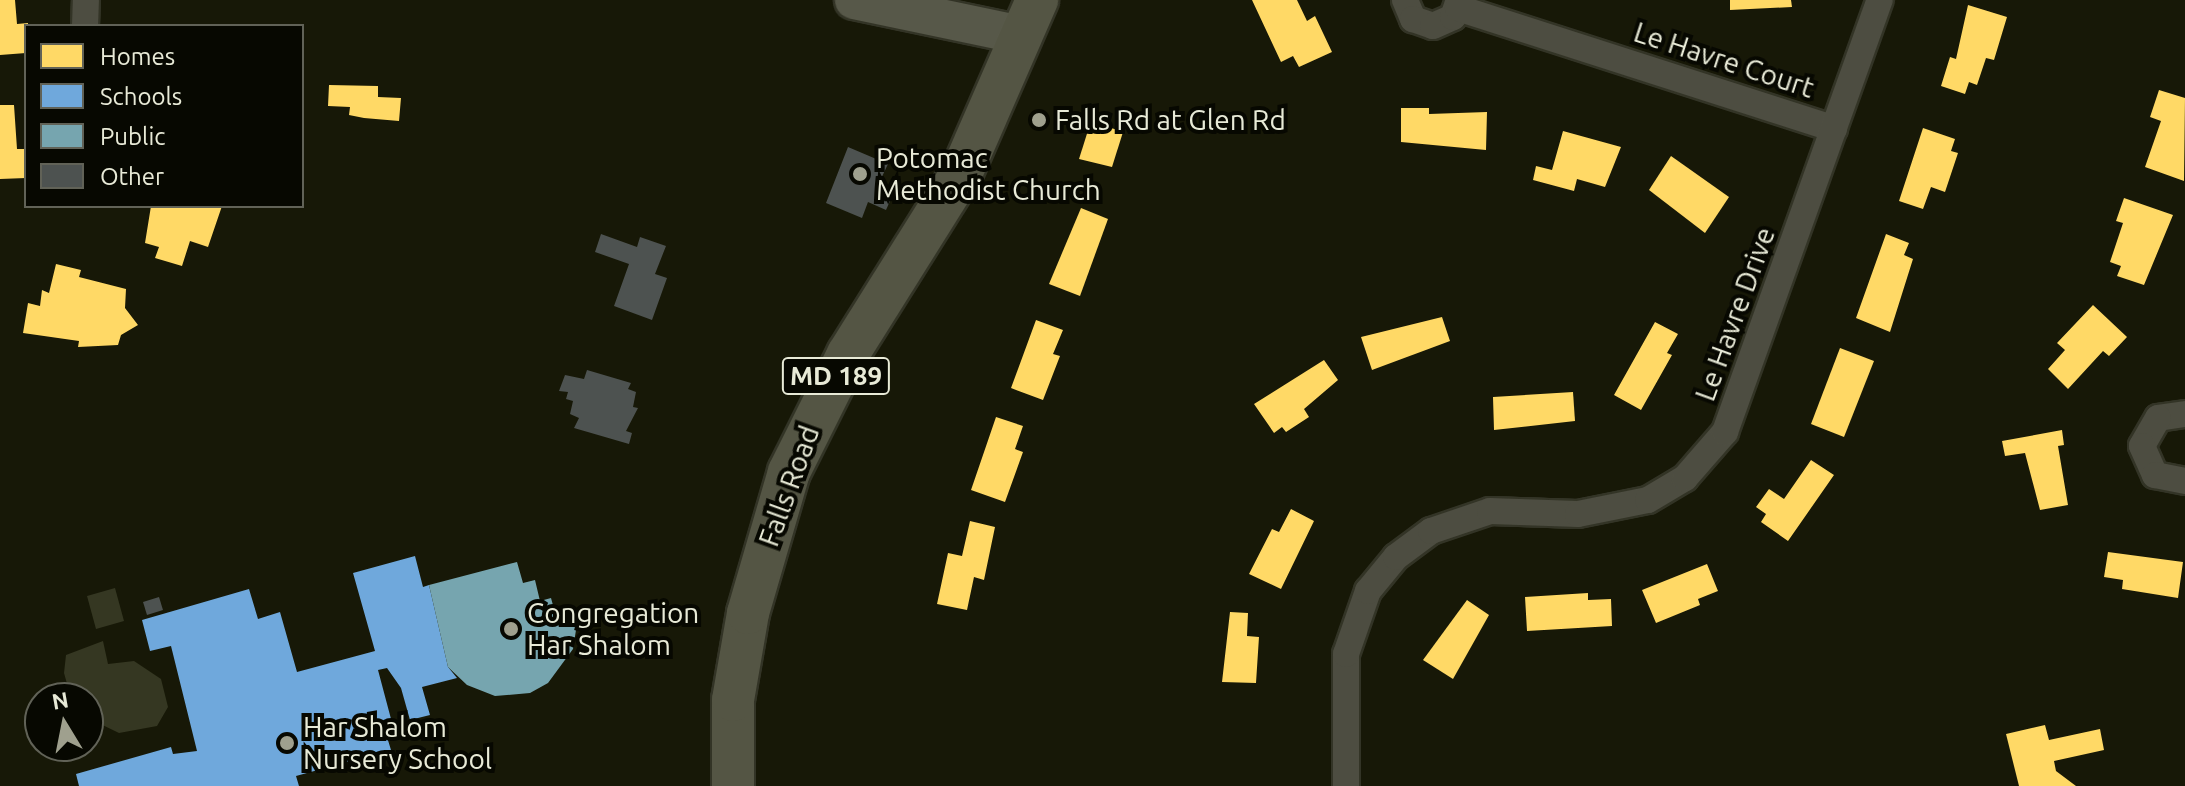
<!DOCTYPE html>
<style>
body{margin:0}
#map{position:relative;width:2185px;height:786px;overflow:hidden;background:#171807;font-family:Ubuntu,sans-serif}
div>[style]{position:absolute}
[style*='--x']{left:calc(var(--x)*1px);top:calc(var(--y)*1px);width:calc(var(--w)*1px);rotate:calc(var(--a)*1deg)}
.green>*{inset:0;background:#353722}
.homes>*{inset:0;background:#ffd966}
.schools>*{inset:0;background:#6fa8dc}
.public>*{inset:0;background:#76a5af}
.building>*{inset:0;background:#4d5250}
.roads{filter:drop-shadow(2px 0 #333426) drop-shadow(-2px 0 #333426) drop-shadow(0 2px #333426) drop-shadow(0 -2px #333426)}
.street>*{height:26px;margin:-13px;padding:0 13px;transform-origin:13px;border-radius:13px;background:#4d4d41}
.secondary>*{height:38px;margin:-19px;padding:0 19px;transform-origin:19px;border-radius:19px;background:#575849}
.primary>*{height:42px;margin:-21px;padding:0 21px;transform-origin:21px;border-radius:21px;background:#545544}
.dots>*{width:22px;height:22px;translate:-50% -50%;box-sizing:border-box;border:4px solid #070801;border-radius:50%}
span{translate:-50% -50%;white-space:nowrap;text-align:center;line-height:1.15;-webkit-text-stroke:8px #070801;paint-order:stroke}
.shield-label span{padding:2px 6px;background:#070801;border:2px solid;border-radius:6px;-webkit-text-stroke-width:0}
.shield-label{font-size:26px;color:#e8ead7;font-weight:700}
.street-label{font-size:28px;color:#e8ead7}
.poi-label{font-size:28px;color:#e8ead7}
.left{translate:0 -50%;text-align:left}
.legend{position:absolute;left:24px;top:24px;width:280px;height:184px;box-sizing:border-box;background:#070801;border:2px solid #616257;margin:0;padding:10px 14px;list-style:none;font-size:24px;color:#e8ead7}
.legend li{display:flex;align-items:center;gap:16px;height:40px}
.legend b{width:40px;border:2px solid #616257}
.north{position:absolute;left:24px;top:682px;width:80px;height:80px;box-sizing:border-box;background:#070801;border:2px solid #616257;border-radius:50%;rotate:350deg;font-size:22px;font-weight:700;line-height:32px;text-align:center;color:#e8ead7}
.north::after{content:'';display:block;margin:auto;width:28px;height:36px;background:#9fa08e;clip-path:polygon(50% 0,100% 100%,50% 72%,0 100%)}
</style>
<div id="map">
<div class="green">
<div style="clip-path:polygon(115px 588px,124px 621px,96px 629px,87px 596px)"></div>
<div style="clip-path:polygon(103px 641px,108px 664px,134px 661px,161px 679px,168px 707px,157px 726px,119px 733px,88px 718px,88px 698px,71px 698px,64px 673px,66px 655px)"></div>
</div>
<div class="homes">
<div style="clip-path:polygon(0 0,15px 0,17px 24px,28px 23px,26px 53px,0 55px)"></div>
<div style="clip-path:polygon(1252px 0,1297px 0,1307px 21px,1315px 16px,1332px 52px,1299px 67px,1293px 56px,1281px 62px)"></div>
<div style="clip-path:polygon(1730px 0,1791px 0,1792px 7px,1730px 10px)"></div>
<div style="clip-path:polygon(1968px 5px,2007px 17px,1994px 60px,1986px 58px,1977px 85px,1969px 82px,1965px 94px,1941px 86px,1950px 57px,1956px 59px)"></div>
<div style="clip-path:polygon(329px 85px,378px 86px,378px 97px,401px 98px,399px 121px,364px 118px,349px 115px,350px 107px,328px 106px)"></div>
<div style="clip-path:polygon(2159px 90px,2185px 98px,2184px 181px,2145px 167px,2161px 121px,2150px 117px)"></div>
<div style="clip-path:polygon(0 105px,14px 105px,17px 149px,26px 149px,26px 178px,0 179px)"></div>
<div style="clip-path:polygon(1401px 108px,1429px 108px,1429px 114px,1487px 112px,1486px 150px,1401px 142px)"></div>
<div style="clip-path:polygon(1091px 121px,1123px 132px,1112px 167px,1079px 159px)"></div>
<div style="clip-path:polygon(1923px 128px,1955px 139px,1951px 151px,1958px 153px,1945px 192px,1931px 187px,1923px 209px,1899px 201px)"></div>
<div style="clip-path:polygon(1563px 131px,1621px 147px,1605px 187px,1577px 179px,1574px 191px,1533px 180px,1536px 166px,1552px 170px)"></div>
<div style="clip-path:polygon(1671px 156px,1729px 197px,1705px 233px,1649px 190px)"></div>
<div style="clip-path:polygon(2124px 198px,2173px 215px,2144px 285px,2117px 276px,2121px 266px,2110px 262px,2123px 223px,2116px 221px)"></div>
<div style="clip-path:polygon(151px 206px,222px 206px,208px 247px,190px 241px,182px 266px,155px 258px,159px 247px,145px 243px)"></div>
<div style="clip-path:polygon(1081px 208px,1108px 219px,1080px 296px,1049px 284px)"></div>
<div style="clip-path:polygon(1886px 234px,1909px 243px,1904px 255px,1913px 259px,1890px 332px,1856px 318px)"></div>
<div style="clip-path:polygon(56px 264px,81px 270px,79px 277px,126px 289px,125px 308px,138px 325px,121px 335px,118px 345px,78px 347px,79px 341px,23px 333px,28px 303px,40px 306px,42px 290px,49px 293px)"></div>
<div style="clip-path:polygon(2093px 305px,2127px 337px,2109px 356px,2103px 351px,2068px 389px,2048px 369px,2065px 350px,2057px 343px)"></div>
<div style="clip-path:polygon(1442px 317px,1450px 341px,1372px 370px,1361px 337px)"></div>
<div style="clip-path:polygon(1036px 320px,1063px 330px,1053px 354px,1060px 356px,1043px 400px,1011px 388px)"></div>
<div style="clip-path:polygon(1655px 322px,1678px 334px,1667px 353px,1672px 355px,1641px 410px,1614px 395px)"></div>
<div style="clip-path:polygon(1840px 348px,1874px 361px,1844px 437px,1811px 424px)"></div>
<div style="clip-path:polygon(1324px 360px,1338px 380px,1304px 409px,1309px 417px,1286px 432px,1282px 427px,1274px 433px,1254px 404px)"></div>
<div style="clip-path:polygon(1573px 392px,1575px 421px,1494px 430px,1493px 397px)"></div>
<div style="clip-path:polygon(996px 417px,1023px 426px,1015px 449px,1023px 452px,1005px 502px,971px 490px)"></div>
<div style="clip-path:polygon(2062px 430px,2064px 445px,2058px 446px,2068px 505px,2040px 510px,2025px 453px,2005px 456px,2002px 441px)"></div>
<div style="clip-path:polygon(1811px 460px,1834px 475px,1788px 541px,1761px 522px,1766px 514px,1756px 507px,1769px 489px,1784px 499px)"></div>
<div style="clip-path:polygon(1291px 509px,1314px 521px,1281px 589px,1249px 574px,1272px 529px,1279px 532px)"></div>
<div style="clip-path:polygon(970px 521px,995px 527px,984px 580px,974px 577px,967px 610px,937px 604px,948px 553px,962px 556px)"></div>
<div style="clip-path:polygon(2108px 552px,2183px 562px,2178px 598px,2122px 589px,2123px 580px,2104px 577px)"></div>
<div style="clip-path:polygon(1707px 564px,1718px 591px,1698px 599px,1700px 605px,1656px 623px,1642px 590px)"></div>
<div style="clip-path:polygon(1588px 593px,1588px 600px,1611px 599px,1612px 626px,1527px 631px,1525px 597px)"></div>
<div style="clip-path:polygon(1467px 600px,1489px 615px,1453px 679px,1423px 660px)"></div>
<div style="clip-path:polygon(1230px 612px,1248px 613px,1247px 636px,1259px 637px,1256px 683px,1222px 682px)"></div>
<div style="clip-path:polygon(2045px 725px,2049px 740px,2100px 729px,2104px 750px,2054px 761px,2056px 771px,2076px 786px,2019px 786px,2006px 734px)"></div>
</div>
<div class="schools">
<div style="clip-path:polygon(415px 556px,423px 587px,429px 585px,448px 667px,457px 678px,422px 687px,430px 715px,410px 720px,401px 688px,387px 668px,378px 670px,395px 734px,387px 737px,391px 750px,296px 776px,299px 786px,79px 786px,76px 774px,171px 747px,173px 754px,197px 751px,171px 646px,150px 651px,142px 620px,249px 589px,258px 619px,280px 612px,297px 672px,375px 651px,353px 573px)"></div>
</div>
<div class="public">
<div style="clip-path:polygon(517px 562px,523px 583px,535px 580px,540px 601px,551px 598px,559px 627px,585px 620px,587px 627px,576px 630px,573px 649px,548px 683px,530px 693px,495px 696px,467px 685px,448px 667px,429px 585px)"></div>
</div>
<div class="building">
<div style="clip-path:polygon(848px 147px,888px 164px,879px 183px,895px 190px,886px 210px,868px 202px,862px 218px,826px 203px)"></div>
<div style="clip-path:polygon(601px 234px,637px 247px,640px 237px,666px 246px,655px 274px,667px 278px,652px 320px,614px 306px,629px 264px,595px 252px)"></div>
<div style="clip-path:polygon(587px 370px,631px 383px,628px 389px,636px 392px,633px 407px,638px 408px,626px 431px,632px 433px,629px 444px,574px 428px,579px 418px,570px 414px,573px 401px,566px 399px,568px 392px,559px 391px,565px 375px,584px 379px)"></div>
<div style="clip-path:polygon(159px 597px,163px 610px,147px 615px,143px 602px)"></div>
</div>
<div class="roads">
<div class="street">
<div style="--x:1405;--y:0;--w:21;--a:67"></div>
<div style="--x:1413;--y:19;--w:21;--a:19"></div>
<div style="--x:1433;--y:26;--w:22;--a:-24"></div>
<div style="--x:1453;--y:17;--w:18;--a:-71"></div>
<div style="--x:1458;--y:8;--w:395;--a:17.8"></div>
<div style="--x:85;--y:26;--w:26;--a:-88"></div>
<div style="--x:2185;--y:414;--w:27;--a:172"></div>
<div style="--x:2158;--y:418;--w:32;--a:120"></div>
<div style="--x:2142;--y:446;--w:32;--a:66"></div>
<div style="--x:2155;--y:475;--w:31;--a:11"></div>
<div style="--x:1346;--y:786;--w:132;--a:-90"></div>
<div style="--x:1346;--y:654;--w:67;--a:-70.8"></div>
<div style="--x:1368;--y:591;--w:44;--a:-50.5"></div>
<div style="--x:1396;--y:557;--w:44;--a:-36.6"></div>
<div style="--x:1431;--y:531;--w:62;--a:-18.7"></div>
<div style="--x:1490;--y:511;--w:88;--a:2"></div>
<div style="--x:1578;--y:514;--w:71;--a:-11.3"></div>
<div style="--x:1648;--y:500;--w:43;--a:-30.7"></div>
<div style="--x:1685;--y:478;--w:61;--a:-49"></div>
<div style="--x:1725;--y:432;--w:459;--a:-70.3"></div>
</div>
<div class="secondary">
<div style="--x:854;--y:0;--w:172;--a:11.8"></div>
</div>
<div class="primary">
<div style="--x:733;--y:786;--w:86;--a:-90"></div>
<div style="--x:733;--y:700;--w:88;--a:-80.2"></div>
<div style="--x:748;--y:613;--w:147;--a:-73.8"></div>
<div style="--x:789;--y:472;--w:132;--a:-63.4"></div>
<div style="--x:848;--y:354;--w:213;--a:-57.9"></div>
<div style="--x:961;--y:174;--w:190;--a:-66.4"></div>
</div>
</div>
<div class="dots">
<div style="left:1039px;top:120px;background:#9fa08e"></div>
<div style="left:860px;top:174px;background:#9fa08e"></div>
<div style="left:511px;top:629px;background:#9fa08e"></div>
<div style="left:287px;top:743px;background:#9fa08e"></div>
</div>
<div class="shield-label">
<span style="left:836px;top:376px">MD 189</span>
</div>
<div class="street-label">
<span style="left:1724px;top:60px;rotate:18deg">Le Havre Court</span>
<span style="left:1735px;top:314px;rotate:-70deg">Le Havre Drive</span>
<span style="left:789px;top:486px;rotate:-70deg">Falls Road</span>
</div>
<div class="poi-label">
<span class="left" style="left:1055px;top:120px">Falls Rd at Glen Rd</span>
<span class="left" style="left:876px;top:174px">Potomac<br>Methodist Church</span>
<span class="left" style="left:527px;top:629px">Congregation<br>Har Shalom</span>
<span class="left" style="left:303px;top:743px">Har Shalom<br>Nursery School</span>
</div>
<ul class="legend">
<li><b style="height:22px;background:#ffd966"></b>Homes</li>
<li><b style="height:22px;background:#6fa8dc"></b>Schools</li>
<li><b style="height:22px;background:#76a5af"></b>Public</li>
<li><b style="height:22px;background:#4d5250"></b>Other</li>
</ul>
<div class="north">N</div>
</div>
